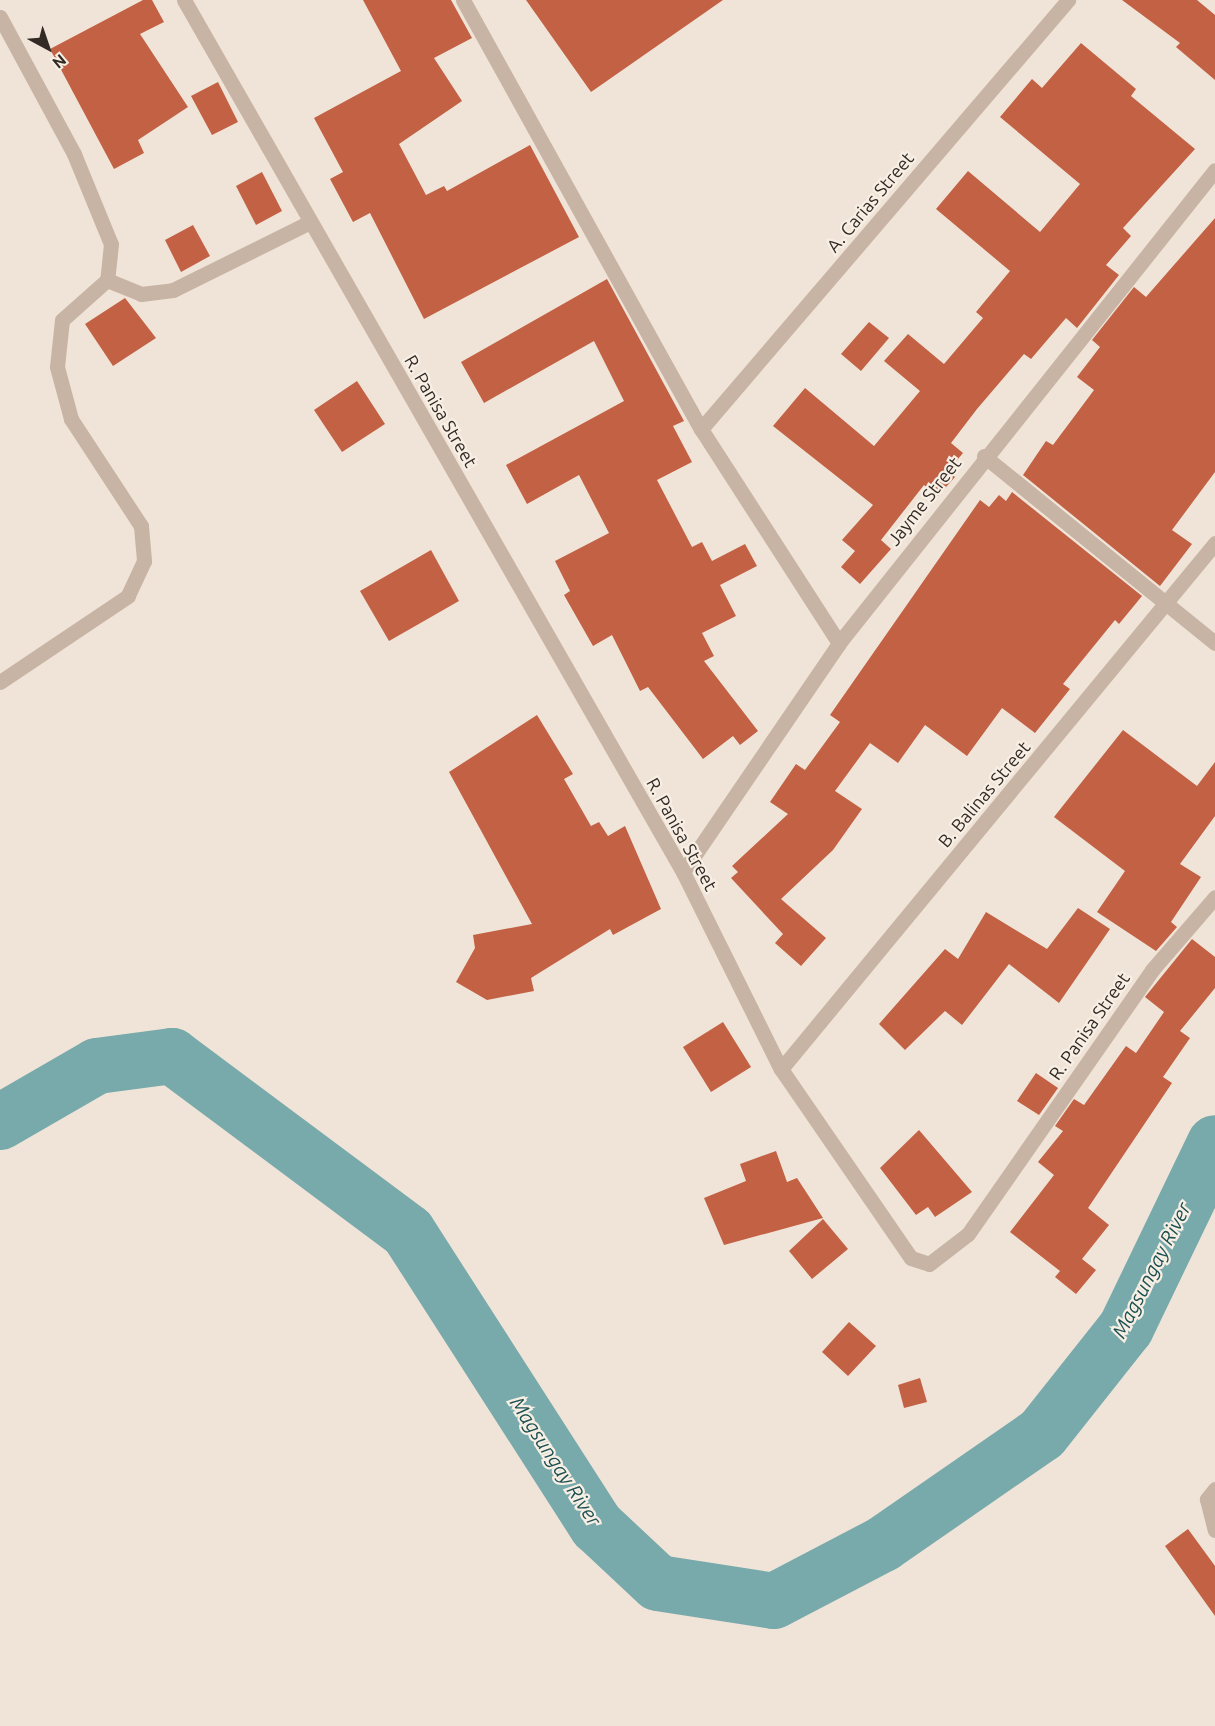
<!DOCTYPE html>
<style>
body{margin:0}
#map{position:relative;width:1215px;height:1726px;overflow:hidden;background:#f0e4d8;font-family:Ubuntu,sans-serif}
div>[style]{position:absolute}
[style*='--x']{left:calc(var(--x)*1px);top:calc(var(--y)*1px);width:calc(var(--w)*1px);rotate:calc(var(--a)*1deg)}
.river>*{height:56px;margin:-28px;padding:0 28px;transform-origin:28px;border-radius:28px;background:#78aaac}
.building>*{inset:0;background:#c26143}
.minor>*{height:15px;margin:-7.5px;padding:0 7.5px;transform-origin:7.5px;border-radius:7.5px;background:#c7b4a4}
span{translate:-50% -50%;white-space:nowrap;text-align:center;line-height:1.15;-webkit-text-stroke:4.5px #f8efe4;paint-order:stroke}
.street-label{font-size:18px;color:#332a26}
.water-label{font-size:20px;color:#1d5053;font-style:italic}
.north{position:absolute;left:18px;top:18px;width:60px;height:60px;-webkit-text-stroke:4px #f8efe4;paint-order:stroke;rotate:140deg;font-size:16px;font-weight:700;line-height:24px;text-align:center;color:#332a26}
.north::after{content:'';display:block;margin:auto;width:21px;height:27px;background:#332a26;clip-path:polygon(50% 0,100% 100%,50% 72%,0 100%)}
</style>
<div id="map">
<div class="river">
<div style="--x:0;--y:1122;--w:112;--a:-30"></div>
<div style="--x:97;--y:1066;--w:76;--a:-7.6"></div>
<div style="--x:172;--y:1056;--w:294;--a:36.7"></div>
<div style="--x:408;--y:1232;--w:350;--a:57.3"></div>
<div style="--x:597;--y:1526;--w:83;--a:43.1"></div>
<div style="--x:658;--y:1583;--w:117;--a:8.8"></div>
<div style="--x:774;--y:1601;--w:123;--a:-27.6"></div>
<div style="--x:883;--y:1544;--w:193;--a:-34.7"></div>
<div style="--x:1042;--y:1434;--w:135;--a:-51.6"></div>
<div style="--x:1126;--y:1328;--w:205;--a:-64.3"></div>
</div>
<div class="building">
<div style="clip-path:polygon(143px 0,152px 0,164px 22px,140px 34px,188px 107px,138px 140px,144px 153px,114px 169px,50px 49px)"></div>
<div style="clip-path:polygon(363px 0,451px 0,472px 38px,434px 58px,462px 101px,399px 144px,426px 195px,444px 186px,447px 191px,530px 145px,579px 237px,424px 319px,370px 213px,353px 222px,330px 179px,343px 172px,314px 118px,401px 71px)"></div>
<div style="clip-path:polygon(526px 0,723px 0,591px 92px)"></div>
<div style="clip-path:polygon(1122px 0,1197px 0,1215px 15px,1215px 80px,1176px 47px,1180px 43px)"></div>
<div style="clip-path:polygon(1081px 43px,1136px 89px,1131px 96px,1195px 149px,1123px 228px,1131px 236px,1106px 265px,1119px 275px,1077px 328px,1066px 318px,1031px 359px,1024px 354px,977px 409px,951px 443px,963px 453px,948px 471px,955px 477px,938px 496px,924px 485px,881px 540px,891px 549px,860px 584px,841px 567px,855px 551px,842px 540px,873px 505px,773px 426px,805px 388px,874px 446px,920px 391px,884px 361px,908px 334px,944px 364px,983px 318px,976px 312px,1010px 271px,936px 209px,968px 171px,1040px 232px,1080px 184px,1000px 117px,1032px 79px,1042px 88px)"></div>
<div style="clip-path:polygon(218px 82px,238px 122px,212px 135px,191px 96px)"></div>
<div style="clip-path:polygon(262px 172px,282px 211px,256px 225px,236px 186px)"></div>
<div style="clip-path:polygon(1215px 218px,1215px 472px,1172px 530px,1192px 544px,1160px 586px,1023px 475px,1046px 441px,1053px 445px,1094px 390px,1077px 377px,1100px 347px,1092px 340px,1134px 287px,1146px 297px)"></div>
<div style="clip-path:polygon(193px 225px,210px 256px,181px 272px,165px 240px)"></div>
<div style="clip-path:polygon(607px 279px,684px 421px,673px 426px,692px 462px,657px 480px,692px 547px,702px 542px,712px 561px,745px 544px,757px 566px,720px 585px,736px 616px,702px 633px,714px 656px,704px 661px,758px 731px,740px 745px,733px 736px,703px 759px,648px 687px,640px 691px,612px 635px,593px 646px,564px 595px,570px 591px,555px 561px,609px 533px,579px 475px,527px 504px,506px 465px,624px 401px,594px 341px,484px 403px,461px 362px)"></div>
<div style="clip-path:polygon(125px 298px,156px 338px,113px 366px,85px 324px)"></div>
<div style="clip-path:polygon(869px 322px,889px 338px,861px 371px,841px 354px)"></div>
<div style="clip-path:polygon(357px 381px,385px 424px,342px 452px,314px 410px)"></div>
<div style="clip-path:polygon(1012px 492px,1142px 596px,1119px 624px,1115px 620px,1063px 684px,1070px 689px,1035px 733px,1002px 708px,967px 756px,925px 725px,898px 763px,870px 743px,835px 791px,862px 809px,833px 850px,781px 899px,826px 938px,801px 966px,775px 943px,783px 934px,731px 878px,738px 872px,732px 866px,788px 814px,770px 802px,796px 764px,805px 770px,840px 722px,830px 715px,980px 500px,989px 507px,999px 495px,1006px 501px)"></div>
<div style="clip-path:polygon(431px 550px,459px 601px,389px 641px,360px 591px)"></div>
<div style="clip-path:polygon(537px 715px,573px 774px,564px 779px,591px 826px,599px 822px,608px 836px,625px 826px,661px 909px,613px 935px,610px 929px,531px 978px,534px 991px,487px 1000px,456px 982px,475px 948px,473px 935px,532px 924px,449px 772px)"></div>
<div style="clip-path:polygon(1123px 730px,1197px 786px,1215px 762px,1215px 816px,1180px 864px,1201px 877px,1171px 922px,1177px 927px,1156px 951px,1097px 912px,1125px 871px,1054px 817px)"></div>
<div style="clip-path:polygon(1078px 908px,1110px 929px,1059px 1003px,1009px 964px,962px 1025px,945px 1011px,905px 1050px,879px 1024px,945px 949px,958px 959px,986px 912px,1047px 949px)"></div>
<div style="clip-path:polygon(1192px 939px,1215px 957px,1215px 988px,1180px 1031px,1190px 1038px,1163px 1077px,1172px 1083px,1088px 1208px,1109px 1225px,1082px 1259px,1096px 1270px,1076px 1294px,1055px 1277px,1060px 1271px,1010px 1232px,1054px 1175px,1038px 1162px,1063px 1131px,1055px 1126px,1074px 1099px,1084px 1105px,1126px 1046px,1136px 1053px,1164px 1012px,1145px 997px)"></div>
<div style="clip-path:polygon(723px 1022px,751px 1067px,711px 1092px,683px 1047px)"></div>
<div style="clip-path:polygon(1036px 1073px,1058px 1088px,1039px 1115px,1017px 1101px)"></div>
<div style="clip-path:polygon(919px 1130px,972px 1192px,935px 1217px,928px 1207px,916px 1215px,880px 1168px)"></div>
<div style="clip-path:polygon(776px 1151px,787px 1182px,797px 1178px,823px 1218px,724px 1245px,704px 1198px,746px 1181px,740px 1164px)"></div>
<div style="clip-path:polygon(823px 1219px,848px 1249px,812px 1279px,789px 1251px)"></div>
<div style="clip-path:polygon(849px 1322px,876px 1346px,848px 1376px,822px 1352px)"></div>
<div style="clip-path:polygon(920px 1378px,927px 1402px,904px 1408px,898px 1385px)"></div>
<div style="clip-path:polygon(1188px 1529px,1215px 1566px,1215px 1616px,1165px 1546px)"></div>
</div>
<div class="minor">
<div style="--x:184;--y:0;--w:1005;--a:60.22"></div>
<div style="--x:683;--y:872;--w:220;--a:63.6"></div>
<div style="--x:781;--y:1069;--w:229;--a:55.5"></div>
<div style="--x:911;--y:1258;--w:19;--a:18"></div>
<div style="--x:929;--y:1264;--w:49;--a:-37.6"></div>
<div style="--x:968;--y:1234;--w:322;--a:-55.1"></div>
<div style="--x:1152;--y:970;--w:96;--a:-49.2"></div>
<div style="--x:463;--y:0;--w:491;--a:61"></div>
<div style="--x:701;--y:429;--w:255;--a:57.2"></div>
<div style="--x:0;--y:17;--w:156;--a:61.6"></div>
<div style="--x:74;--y:154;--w:97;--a:67.7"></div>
<div style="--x:111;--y:244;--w:36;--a:96"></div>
<div style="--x:107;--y:280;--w:60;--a:138.4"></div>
<div style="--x:62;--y:320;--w:47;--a:96.1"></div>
<div style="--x:57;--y:367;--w:54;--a:74.9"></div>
<div style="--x:71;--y:419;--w:128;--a:56.8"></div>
<div style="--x:141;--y:526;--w:35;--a:85"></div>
<div style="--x:144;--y:561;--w:38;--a:115"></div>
<div style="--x:128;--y:596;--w:154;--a:146.1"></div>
<div style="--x:107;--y:280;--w:37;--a:22"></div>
<div style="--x:141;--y:294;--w:32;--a:-7"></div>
<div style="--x:173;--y:290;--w:153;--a:-26.4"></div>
<div style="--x:701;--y:429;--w:565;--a:-49.45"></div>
<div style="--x:984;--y:456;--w:297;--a:39"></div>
<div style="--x:683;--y:872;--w:277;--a:-55.7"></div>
<div style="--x:839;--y:643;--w:604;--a:-51.52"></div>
<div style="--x:781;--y:1069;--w:682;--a:-50.47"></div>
<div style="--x:1215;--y:1489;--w:13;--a:129"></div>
<div style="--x:1207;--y:1499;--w:32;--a:76"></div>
</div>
<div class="street-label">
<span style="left:870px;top:202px;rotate:-50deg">A. Carias Street</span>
<span style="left:441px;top:411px;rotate:60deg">R. Panisa Street</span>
<span style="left:924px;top:501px;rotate:-52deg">Jayme Street</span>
<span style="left:984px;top:794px;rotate:-50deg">B. Balinas Street</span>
<span style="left:682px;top:834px;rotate:61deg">R. Panisa Street</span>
<span style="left:1089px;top:1026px;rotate:-55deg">R. Panisa Street</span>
</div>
<div class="water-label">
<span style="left:1151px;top:1270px;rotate:-63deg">Magsungay River</span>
<span style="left:556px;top:1461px;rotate:57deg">Magsungay River</span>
</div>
<div class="north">N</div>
</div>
